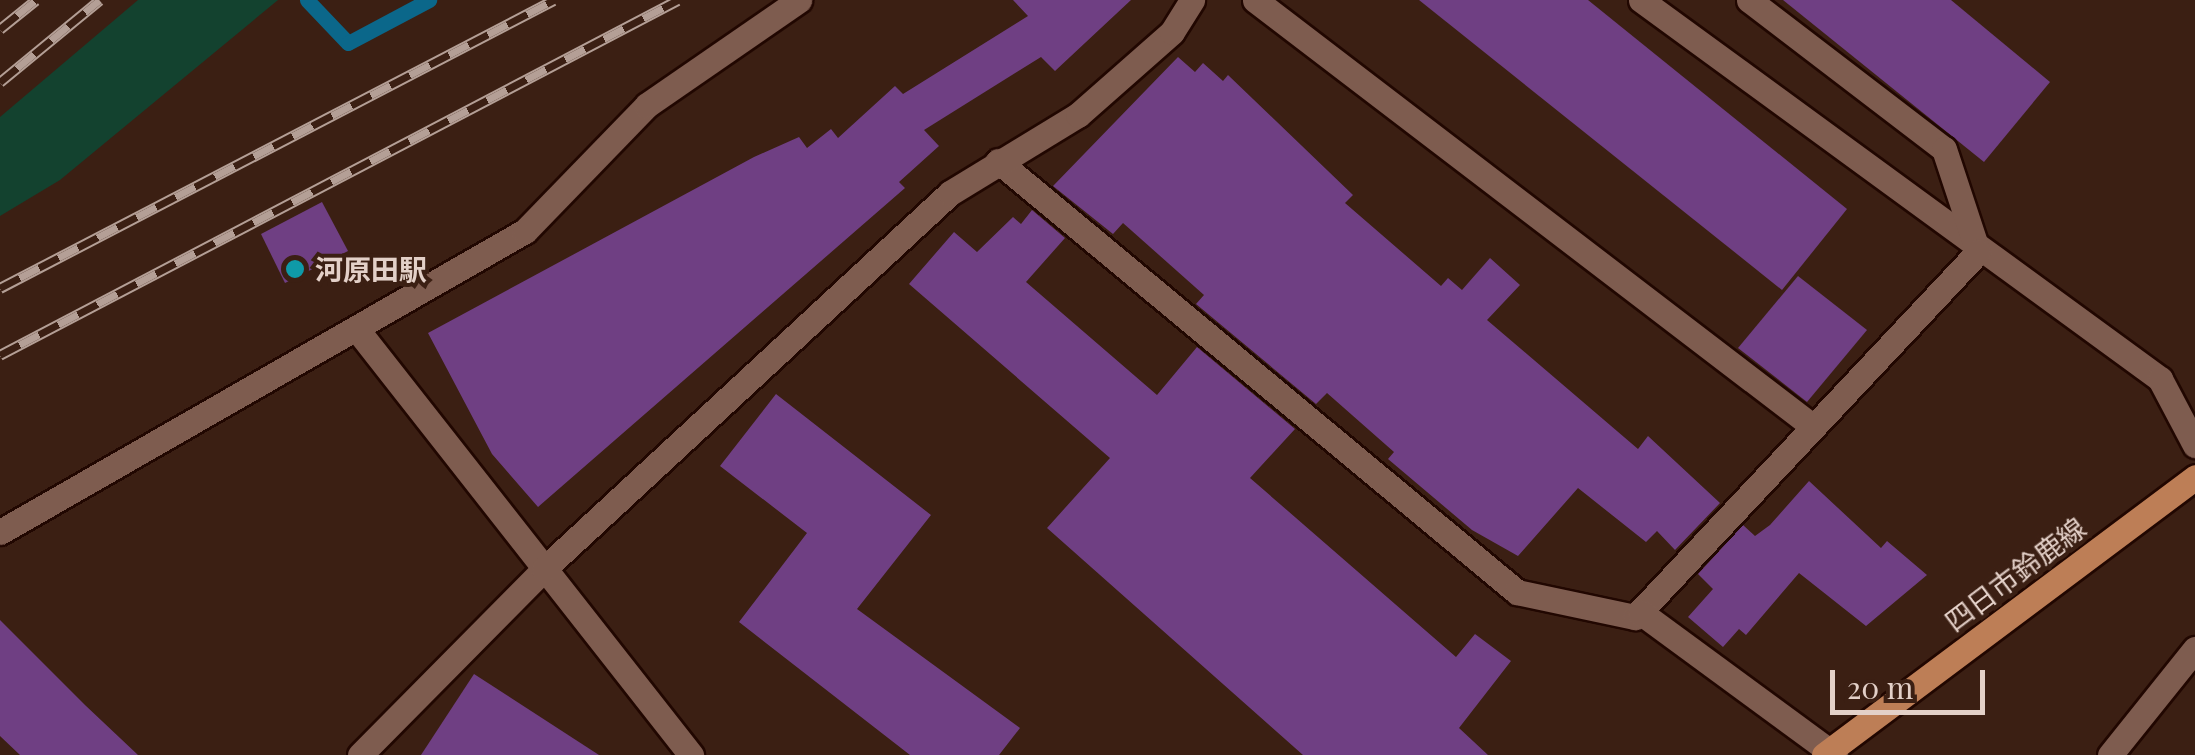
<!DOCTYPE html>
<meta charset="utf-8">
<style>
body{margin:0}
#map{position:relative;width:2195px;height:755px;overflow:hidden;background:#3b1f13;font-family:"Playfair Display","Noto Sans JP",serif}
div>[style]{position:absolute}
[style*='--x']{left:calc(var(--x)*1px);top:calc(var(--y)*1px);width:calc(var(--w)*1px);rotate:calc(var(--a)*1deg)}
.green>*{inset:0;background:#13422f}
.stream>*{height:15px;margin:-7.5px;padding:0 7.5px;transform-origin:7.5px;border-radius:7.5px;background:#0b678a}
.building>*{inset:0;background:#6f3f83}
.roads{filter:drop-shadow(2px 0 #210701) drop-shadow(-2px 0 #210701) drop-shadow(0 2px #210701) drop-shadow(0 -2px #210701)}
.minor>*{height:25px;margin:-12.5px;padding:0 12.5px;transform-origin:12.5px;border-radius:12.5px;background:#7e5c4f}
.major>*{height:25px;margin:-12.5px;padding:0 12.5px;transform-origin:12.5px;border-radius:12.5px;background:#bd7e56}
.rail>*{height:11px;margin-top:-5.5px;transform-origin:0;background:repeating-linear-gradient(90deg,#3b1f13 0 22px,#b49f96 0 44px);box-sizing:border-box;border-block:2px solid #b49f96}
.dots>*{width:28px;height:28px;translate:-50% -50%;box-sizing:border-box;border:5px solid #3b1f13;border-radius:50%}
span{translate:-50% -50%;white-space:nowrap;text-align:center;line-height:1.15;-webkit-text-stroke:8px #3b1f13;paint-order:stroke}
.poi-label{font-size:28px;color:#e3d0c8;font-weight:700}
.left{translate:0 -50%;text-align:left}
.street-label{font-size:28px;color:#e3d0c8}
.scale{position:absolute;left:1830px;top:670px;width:155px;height:45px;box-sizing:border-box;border:5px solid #e3d0c8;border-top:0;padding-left:12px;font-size:30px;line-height:35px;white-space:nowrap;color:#e3d0c8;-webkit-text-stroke:8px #3b1f13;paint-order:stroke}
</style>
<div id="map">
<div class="green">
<div style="clip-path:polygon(138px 0,278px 0,60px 180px,0 216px,0 117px)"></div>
</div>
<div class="stream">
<div style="--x:307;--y:0;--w:59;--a:46.4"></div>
<div style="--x:348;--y:43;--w:92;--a:-28"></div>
</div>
<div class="building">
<div style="clip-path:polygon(1013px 0,1131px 0,1055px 71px,1041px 57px,924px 130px,939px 146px,899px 182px,905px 188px,538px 507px,492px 454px,428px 333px,754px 157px,799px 137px,807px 148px,831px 129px,838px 138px,895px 86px,903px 94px,1028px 16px)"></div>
<div style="clip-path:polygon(1419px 0,1588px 0,1847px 209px,1782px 290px)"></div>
<div style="clip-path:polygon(1783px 0,1951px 0,2050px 82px,1984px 162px)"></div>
<div style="clip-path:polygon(1178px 57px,1195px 72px,1203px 63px,1223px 81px,1228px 75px,1353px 195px,1345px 203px,1441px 286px,1448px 278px,1462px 290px,1490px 258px,1520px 285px,1487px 320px,1638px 449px,1648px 436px,1720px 503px,1675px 550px,1657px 531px,1646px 542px,1578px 488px,1518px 556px,1472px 530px,1388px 459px,1394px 452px,1327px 393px,1316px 404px,1196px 304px,1204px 295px,1123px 223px,1113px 234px,1053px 186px)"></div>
<div style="clip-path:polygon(322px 202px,348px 251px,285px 283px,261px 234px)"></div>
<div style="clip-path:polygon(1032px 210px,1065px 238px,1026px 282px,1157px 395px,1197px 347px,1295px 429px,1250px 478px,1456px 657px,1475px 634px,1511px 661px,1459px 728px,1488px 755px,1303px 755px,1047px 528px,1110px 458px,909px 284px,954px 232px,977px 252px,1013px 217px,1021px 224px)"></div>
<div style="clip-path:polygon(1798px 276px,1867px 330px,1807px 402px,1738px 348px)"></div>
<div style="clip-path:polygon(776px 394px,931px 515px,857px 609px,1020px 728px,999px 755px,910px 755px,739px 622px,807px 533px,720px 466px)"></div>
<div style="clip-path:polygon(1809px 481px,1881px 548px,1887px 541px,1927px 575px,1866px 626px,1799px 573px,1746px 635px,1739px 629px,1723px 647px,1688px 617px,1713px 589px,1698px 574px,1743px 525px,1755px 536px,1770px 525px)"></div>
<div style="clip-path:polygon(0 620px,85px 705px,138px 755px,20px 755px,0 736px)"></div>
<div style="clip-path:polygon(474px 674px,599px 755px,421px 755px)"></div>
</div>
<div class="roads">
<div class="minor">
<div style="--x:1255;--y:0;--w:700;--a:37.39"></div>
<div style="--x:1641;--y:0;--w:643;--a:36.14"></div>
<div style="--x:2160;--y:379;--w:75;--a:62.1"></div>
<div style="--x:1749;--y:0;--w:245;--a:37.4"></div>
<div style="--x:1944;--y:149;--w:108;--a:71.7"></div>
<div style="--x:998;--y:161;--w:675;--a:39.71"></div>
<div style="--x:1517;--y:592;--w:121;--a:12"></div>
<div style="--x:1635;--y:617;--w:501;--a:-46.78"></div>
<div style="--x:359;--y:332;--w:538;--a:51.87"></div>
<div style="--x:0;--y:532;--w:605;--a:-29.83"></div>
<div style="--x:525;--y:231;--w:175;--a:-45.9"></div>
<div style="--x:647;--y:105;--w:185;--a:-34.6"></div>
<div style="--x:1640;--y:612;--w:242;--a:36.3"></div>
<div style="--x:360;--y:755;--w:262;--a:-45.3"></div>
<div style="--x:544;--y:569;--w:553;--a:-42.8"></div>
<div style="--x:950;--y:193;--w:150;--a:-31.4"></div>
<div style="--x:1078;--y:115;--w:125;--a:-41.4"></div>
<div style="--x:1172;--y:32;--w:38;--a:-58"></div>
<div style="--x:2110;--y:755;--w:136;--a:-51.3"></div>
</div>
<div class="major">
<div style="--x:1824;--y:755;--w:464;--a:-36.8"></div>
</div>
</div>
<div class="rail">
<div style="--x:0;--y:29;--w:46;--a:-38.9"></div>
<div style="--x:0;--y:82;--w:129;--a:-39.4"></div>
<div style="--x:0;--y:288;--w:624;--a:-27.47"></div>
<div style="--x:0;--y:355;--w:765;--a:-27.64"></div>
</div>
<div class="dots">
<div style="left:295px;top:269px;background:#0f9aa8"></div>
</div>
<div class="poi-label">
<span class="left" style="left:315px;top:269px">河原田駅</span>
</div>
<div class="street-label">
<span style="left:2015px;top:574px;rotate:-37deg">四日市鈴鹿線</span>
</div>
<div class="scale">20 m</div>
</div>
